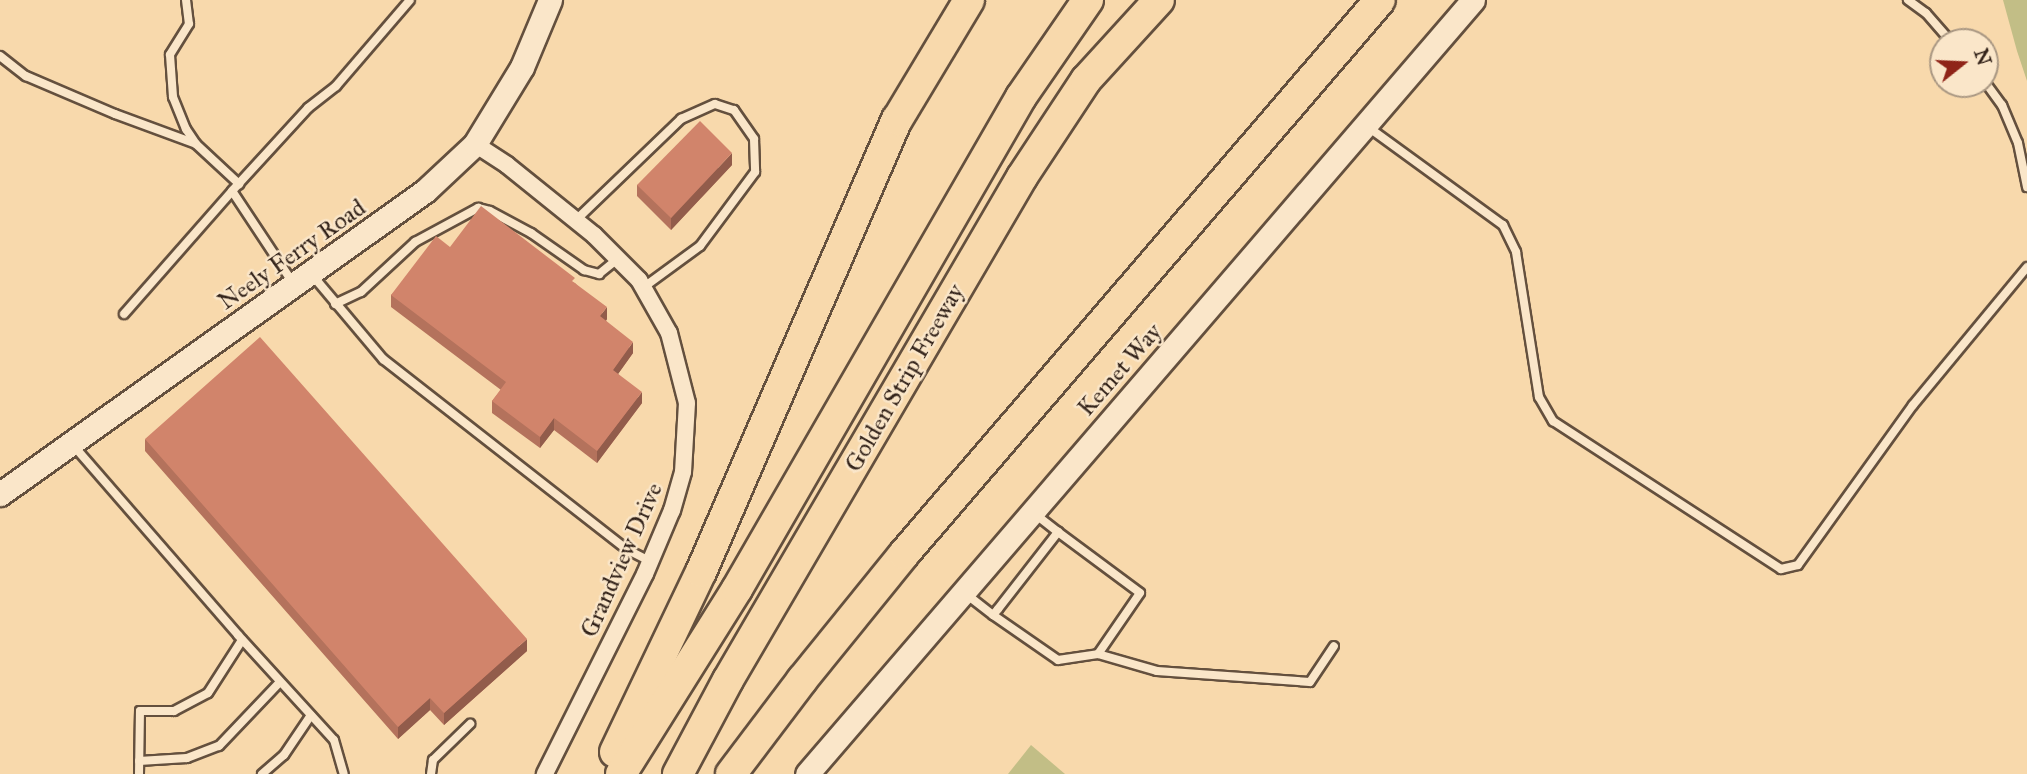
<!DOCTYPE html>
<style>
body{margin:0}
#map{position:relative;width:2027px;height:774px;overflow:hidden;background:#f8d9ac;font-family:"IM FELL Great Primer",serif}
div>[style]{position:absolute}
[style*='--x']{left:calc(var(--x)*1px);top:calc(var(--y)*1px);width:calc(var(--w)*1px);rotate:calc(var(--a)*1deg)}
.green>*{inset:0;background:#c2be86}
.roads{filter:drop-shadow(2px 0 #64503e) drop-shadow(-2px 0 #64503e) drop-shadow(0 2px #64503e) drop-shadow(0 -2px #64503e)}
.lane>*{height:8px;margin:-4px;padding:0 4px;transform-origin:4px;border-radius:4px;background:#fae6c9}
.street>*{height:16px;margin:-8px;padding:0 8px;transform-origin:8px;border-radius:8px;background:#fae6c9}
.secondary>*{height:23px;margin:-11.5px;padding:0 11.5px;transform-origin:11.5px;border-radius:11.5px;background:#fae6c9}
.highway>*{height:30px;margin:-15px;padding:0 15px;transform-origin:15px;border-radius:15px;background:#f8d9ac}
.wall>*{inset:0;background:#b4725c}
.shaded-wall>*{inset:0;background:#925c4b}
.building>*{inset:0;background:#d1846b}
span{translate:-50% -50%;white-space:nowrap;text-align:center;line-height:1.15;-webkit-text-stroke:5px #fae6c9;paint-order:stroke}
.street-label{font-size:24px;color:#33231a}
.north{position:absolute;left:1929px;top:28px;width:70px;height:70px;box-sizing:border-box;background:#fae6c9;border:2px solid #aa9883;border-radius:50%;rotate:72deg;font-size:19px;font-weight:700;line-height:28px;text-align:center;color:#33231a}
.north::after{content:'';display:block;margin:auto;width:24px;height:32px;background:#8f2418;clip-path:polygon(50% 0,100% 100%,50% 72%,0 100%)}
</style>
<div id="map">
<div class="green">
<div style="clip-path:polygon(2003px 0,2027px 0,2027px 81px,2017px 51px)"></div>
<div style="clip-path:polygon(1031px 745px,1065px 774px,1008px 774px)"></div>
</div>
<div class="roads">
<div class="lane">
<div style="--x:186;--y:0;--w:24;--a:83"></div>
<div style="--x:189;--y:24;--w:36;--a:122"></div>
<div style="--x:170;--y:55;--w:42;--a:85.9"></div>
<div style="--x:173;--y:97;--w:35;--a:68"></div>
<div style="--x:186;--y:129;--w:18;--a:56"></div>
<div style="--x:196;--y:144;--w:59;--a:42.9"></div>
<div style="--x:1908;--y:0;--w:22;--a:36"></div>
<div style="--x:1926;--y:13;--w:38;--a:49"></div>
<div style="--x:0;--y:56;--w:33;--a:38"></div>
<div style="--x:26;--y:76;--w:97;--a:23.1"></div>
<div style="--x:115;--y:114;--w:86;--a:20.3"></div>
<div style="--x:1985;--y:82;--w:29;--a:54"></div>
<div style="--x:2002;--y:105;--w:41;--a:67.2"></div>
<div style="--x:2018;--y:143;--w:45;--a:78.4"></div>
<div style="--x:1368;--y:127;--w:167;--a:36"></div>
<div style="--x:1503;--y:225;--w:30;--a:64"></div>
<div style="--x:1516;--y:252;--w:147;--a:81"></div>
<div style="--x:1539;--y:397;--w:28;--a:60"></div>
<div style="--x:1553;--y:421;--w:272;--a:33"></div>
<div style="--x:1781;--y:569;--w:17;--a:-13"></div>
<div style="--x:1798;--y:565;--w:197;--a:-54.3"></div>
<div style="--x:1913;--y:405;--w:179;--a:-50.4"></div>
<div style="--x:576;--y:220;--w:146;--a:-43.9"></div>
<div style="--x:681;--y:119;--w:37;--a:-24"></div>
<div style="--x:715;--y:104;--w:20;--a:18"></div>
<div style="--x:734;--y:110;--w:35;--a:55"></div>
<div style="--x:754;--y:139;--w:33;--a:88"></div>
<div style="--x:755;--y:172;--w:92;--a:126.6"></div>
<div style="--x:700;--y:246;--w:69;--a:143.8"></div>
<div style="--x:313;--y:276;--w:109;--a:49.9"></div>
<div style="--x:383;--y:359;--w:308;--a:38"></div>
<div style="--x:626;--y:549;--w:27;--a:27"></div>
<div style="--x:293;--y:283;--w:110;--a:-123.5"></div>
<div style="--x:232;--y:191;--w:113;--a:-47.5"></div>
<div style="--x:308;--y:108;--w:36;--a:-38"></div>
<div style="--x:336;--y:86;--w:113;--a:-49.3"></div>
<div style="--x:335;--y:304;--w:29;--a:-25"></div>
<div style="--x:361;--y:292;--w:74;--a:-42.8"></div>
<div style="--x:415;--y:242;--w:72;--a:-28.4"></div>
<div style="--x:478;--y:208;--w:12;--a:14"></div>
<div style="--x:490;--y:211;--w:47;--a:28.2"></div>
<div style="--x:531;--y:233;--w:65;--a:34.9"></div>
<div style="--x:584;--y:270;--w:16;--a:15"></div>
<div style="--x:599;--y:274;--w:26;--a:-39"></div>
<div style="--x:124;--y:314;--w:164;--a:-48.7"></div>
<div style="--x:72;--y:444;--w:253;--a:49"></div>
<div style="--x:238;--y:635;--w:142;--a:47.6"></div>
<div style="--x:334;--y:740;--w:35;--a:74"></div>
<div style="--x:1058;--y:532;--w:102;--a:36.6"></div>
<div style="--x:1140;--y:593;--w:74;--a:124.5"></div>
<div style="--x:966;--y:594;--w:34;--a:38"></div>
<div style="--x:993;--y:615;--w:8;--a:-50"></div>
<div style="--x:998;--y:609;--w:98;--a:-52.1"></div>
<div style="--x:1058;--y:532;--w:29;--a:-142"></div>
<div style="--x:993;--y:615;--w:79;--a:34.7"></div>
<div style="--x:1058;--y:660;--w:40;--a:-8.5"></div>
<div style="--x:1098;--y:654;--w:61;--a:16.1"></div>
<div style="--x:1157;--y:671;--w:153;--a:4.1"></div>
<div style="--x:1310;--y:682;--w:43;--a:-56.3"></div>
<div style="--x:139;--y:761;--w:48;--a:-3.6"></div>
<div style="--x:187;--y:758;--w:34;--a:-21"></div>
<div style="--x:219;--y:746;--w:88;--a:-46.4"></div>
<div style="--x:139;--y:774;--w:63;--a:-89.1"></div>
<div style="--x:140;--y:711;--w:34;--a:0"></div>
<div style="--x:174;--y:711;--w:38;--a:-28"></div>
<div style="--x:208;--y:693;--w:63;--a:-57.3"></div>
<div style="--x:262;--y:774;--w:29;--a:-41"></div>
<div style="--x:284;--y:755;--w:48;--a:-56"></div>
<div style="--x:431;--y:774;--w:14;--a:-82"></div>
<div style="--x:433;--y:760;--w:52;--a:-44.2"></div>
</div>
<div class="street">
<div style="--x:475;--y:144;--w:38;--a:33"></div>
<div style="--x:507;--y:165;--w:112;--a:38.8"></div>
<div style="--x:594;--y:235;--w:64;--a:45"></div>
<div style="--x:639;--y:280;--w:61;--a:60.5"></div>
<div style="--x:669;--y:333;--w:72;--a:75.6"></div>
<div style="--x:687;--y:403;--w:69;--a:93.3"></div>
<div style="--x:683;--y:472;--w:40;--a:106"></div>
<div style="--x:672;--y:510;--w:69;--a:112.9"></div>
<div style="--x:645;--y:574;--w:224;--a:116.6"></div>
</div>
<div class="secondary">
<div style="--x:0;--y:494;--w:522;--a:-35.49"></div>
<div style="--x:425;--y:191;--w:69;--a:-43.2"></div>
<div style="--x:475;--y:144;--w:90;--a:-58.6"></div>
<div style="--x:522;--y:67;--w:73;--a:-67.3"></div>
<div style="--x:807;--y:774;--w:1021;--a:-49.29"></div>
</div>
<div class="highway">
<div style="--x:615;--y:752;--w:199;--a:-64.5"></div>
<div style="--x:701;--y:572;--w:493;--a:-66.6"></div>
<div style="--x:897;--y:120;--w:140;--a:-59"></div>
<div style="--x:621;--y:774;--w:218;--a:-57.9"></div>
<div style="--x:737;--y:589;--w:568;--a:-60"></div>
<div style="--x:1021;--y:97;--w:118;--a:-55.4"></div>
<div style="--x:678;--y:774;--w:106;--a:-62"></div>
<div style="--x:728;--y:680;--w:583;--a:-59.69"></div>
<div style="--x:1022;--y:177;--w:116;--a:-56.6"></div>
<div style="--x:1086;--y:80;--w:108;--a:-47.6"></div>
<div style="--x:731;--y:774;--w:118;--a:-52.9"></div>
<div style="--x:802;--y:680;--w:162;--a:-51"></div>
<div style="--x:904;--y:554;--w:730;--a:-49.33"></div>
</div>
</div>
<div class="wall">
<div style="clip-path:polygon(732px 165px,671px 230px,637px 196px,637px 185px)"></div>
<div style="clip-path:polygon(450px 247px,575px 283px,607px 319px,606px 321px,633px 353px,618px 374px,642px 403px,597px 463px,554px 430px,540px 448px,492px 413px,492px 401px,501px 390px,391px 307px,391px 295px)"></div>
<div style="clip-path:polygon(145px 439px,527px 651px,444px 725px,430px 710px,398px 739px,145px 451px)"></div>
</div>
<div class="shaded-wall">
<div style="clip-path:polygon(732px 153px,732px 165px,671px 230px,671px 218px)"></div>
<div style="clip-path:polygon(607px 307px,607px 319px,600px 328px,600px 316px)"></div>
<div style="clip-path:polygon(633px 342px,633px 353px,613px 381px,613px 370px)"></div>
<div style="clip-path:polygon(642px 392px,642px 403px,597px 463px,597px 451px)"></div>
<div style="clip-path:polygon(554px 418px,554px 430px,540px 448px,540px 437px)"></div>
<div style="clip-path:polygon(527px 639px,527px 651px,444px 725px,444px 713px)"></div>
<div style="clip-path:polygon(430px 698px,430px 710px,398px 739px,398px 727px)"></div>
</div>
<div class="building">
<div style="clip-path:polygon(700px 121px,732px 153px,671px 218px,637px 185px)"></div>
<div style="clip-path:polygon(481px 206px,575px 278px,572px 281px,607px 307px,600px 316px,633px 342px,613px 370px,642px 392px,597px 451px,554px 418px,540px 437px,492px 401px,506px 382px,391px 295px,436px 236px,450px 247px)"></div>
<div style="clip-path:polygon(260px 337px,527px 639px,444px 713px,430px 698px,398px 727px,145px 439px)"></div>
</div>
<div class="street-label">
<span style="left:292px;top:255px;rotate:-35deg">Neely Ferry Road</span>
<span style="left:1120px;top:370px;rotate:-49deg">Kemet Way</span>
<span style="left:905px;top:378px;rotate:-60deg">Golden Strip Freeway</span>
<span style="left:622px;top:560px;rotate:-66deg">Grandview Drive</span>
</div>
<div class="north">N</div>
</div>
